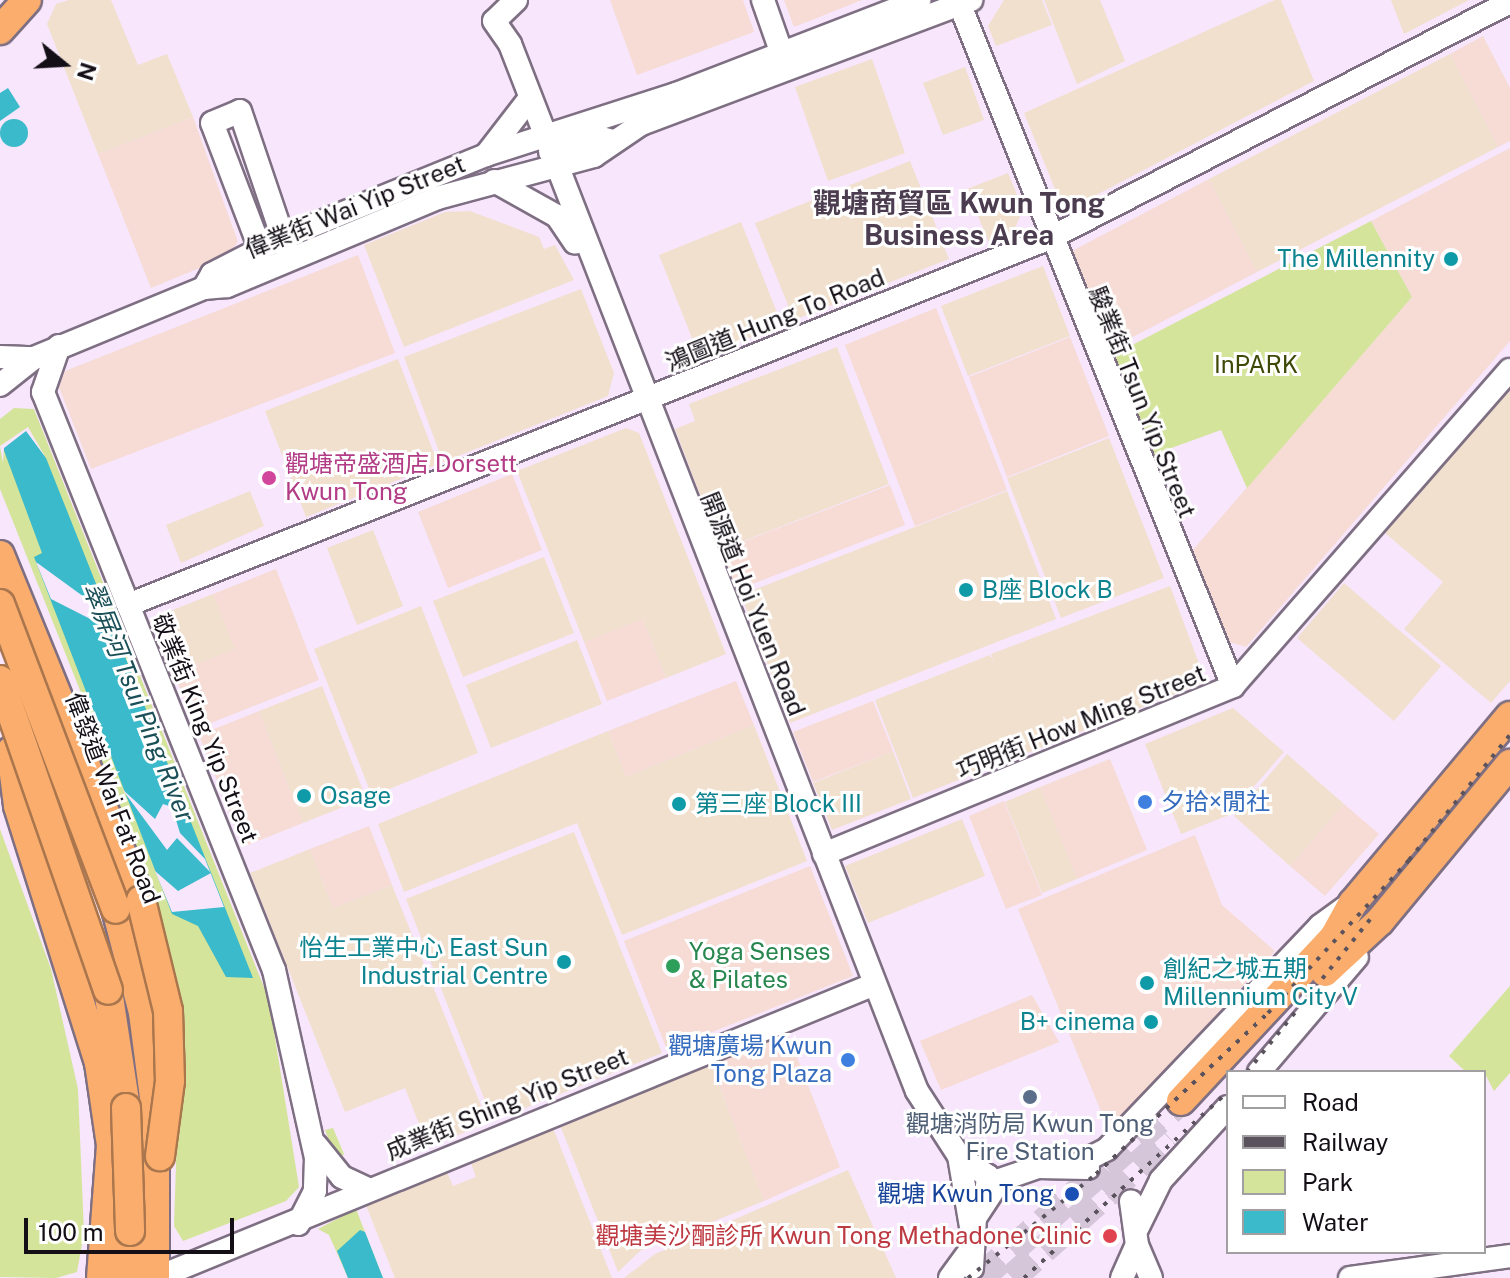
<!DOCTYPE html>
<meta charset="utf-8">
<style>
body{margin:0}
#map{position:relative;width:1510px;height:1278px;overflow:hidden;background:#f7e6fc;font-family:"Public Sans","Noto Sans TC",sans-serif}
div>[style]{position:absolute}
[style*='--x']{left:calc(var(--x)*1px);top:calc(var(--y)*1px);width:calc(var(--w)*1px);rotate:calc(var(--a)*1deg)}
.commercial>*{inset:0;background:#f6dcd5}
.industrial>*{inset:0;background:#f1e0ce}
.green>*{inset:0;background:#d4e49b}
.water>*{inset:0;background:#3bbacb}
.round{border-radius:50%}
.pier>*{inset:0;background:#f7e6fc}
.secondary-tunnel>*{height:22px;margin-top:-11px;transform-origin:0;background:repeating-linear-gradient(90deg,#d5c6da 0 22px,transparent 0 33px)}
.highway-tunnel>*{height:28px;margin-top:-14px;transform-origin:0;background:repeating-linear-gradient(90deg,#d5c6da 0 28px,transparent 0 42px)}
.roads{filter:drop-shadow(2px 0 #7e6f83) drop-shadow(-2px 0 #7e6f83) drop-shadow(0 2px #7e6f83) drop-shadow(0 -2px #7e6f83)}
.secondary>*{height:22px;margin:-11px;padding:0 11px;transform-origin:11px;border-radius:11px;background:#fff}
.highway>*{height:28px;margin:-14px;padding:0 14px;transform-origin:14px;border-radius:14px;background:#faad6c}
.rail>*{height:4px;margin-top:-2px;transform-origin:0;background:repeating-linear-gradient(90deg,#5a525d 0 4px,transparent 0 12px)}
.bridges{filter:drop-shadow(2px 0 #aa764e) drop-shadow(-2px 0 #aa764e) drop-shadow(0 2px #aa764e) drop-shadow(0 -2px #aa764e)}
.highway-bridge>*{height:28px;margin:-14px;padding:0 14px;transform-origin:14px;border-radius:14px;background:#faad6c}
.dots>*{width:22px;height:22px;translate:-50% -50%;box-sizing:border-box;border:4px solid #fff;border-radius:50%}
span{translate:-50% -50%;white-space:nowrap;text-align:center;line-height:1.15;-webkit-text-stroke:6px #fff;paint-order:stroke}
.street-label{font-size:24px;color:#140f16}
.culture-label{font-size:24px;color:#0d838f}
.right{translate:-100% -50%;text-align:right}
.left{translate:0 -50%;text-align:left}
.park-label{font-size:24px;color:#3f4807}
.hotel-label{font-size:24px;color:#b23c85}
.shop-label{font-size:24px;color:#366cbe}
.leisure-label{font-size:24px;color:#27864d}
.service-label{font-size:24px;color:#4e5e75}
.transit-label{font-size:24px;color:#164399}
.health-label{font-size:24px;color:#be3a42}
.water-label{font-size:26px;color:#1b4f57;font-style:italic}
.quarter-label{font-size:28px;color:#4b3d4f;font-weight:700}
.legend{position:absolute;left:1226px;top:1070px;width:260px;height:184px;box-sizing:border-box;background:#fff;border:2px solid #a19fa2;margin:0;padding:10px 14px;list-style:none;font-size:24px;color:#140f16}
.legend li{display:flex;align-items:center;gap:16px;height:40px}
.legend b{width:40px;border:2px solid #a19fa2}
.north{position:absolute;left:24px;top:24px;width:80px;height:80px;-webkit-text-stroke:6px #fff;paint-order:stroke;rotate:108deg;font-size:22px;font-weight:700;line-height:32px;text-align:center;color:#140f16}
.north::after{content:'';display:block;margin:auto;width:28px;height:36px;background:#140f16;clip-path:polygon(50% 0,100% 100%,50% 72%,0 100%)}
.scale{position:absolute;left:24px;top:1218px;width:210px;height:36px;box-sizing:border-box;border:4px solid #140f16;border-top:0;padding-left:10px;font-size:24px;line-height:28px;white-space:nowrap;color:#140f16;-webkit-text-stroke:6px #fff;paint-order:stroke}
</style>
<div id="map">
<div class="commercial">
<div style="clip-path:polygon(610px 0,743px 0,754px 32px,637px 75px)"></div>
<div style="clip-path:polygon(784px 0,862px 0,794px 27px)"></div>
<div style="clip-path:polygon(1483px 36px,1510px 88px,1510px 141px,1498px 147px,1450px 54px)"></div>
<div style="clip-path:polygon(193px 117px,238px 242px,226px 257px,151px 288px,98px 154px)"></div>
<div style="clip-path:polygon(1510px 148px,1510px 341px,1246px 647px,1227px 641px,1191px 552px,1412px 297px,1371px 221px)"></div>
<div style="clip-path:polygon(1209px 179px,1257px 272px,1110px 349px,1072px 251px)"></div>
<div style="clip-path:polygon(358px 255px,395px 353px,91px 469px,59px 387px,65px 371px)"></div>
<div style="clip-path:polygon(936px 308px,1007px 490px,915px 526px,845px 345px)"></div>
<div style="clip-path:polygon(1070px 337px,1109px 436px,1007px 477px,969px 377px)"></div>
<div style="clip-path:polygon(512px 474px,542px 550px,448px 588px,418px 512px)"></div>
<div style="clip-path:polygon(890px 485px,905px 525px,737px 590px,722px 550px)"></div>
<div style="clip-path:polygon(276px 569px,319px 680px,196px 729px,174px 673px,234px 649px,213px 594px)"></div>
<div style="clip-path:polygon(643px 619px,666px 678px,607px 701px,584px 642px)"></div>
<div style="clip-path:polygon(736px 681px,754px 725px,626px 777px,608px 731px)"></div>
<div style="clip-path:polygon(873px 701px,893px 751px,813px 782px,793px 732px)"></div>
<div style="clip-path:polygon(259px 711px,303px 823px,243px 847px,199px 735px)"></div>
<div style="clip-path:polygon(1110px 759px,1147px 850px,1077px 879px,1040px 787px)"></div>
<div style="clip-path:polygon(1004px 801px,1042px 895px,1006px 909px,969px 816px)"></div>
<div style="clip-path:polygon(1344px 804px,1379px 834px,1325px 896px,1290px 866px)"></div>
<div style="clip-path:polygon(369px 826px,392px 885px,333px 908px,310px 849px)"></div>
<div style="clip-path:polygon(1195px 835px,1222px 905px,1275px 951px,1109px 1131px,1018px 909px)"></div>
<div style="clip-path:polygon(810px 866px,853px 976px,667px 1050px,624px 941px)"></div>
<div style="clip-path:polygon(1032px 995px,1059px 1042px,941px 1090px,920px 1041px)"></div>
<div style="clip-path:polygon(788px 1034px,840px 1167px,764px 1201px,711px 1065px)"></div>
</div>
<div class="industrial">
<div style="clip-path:polygon(69px 0,111px 0,138px 65px,167px 54px,193px 117px,98px 154px,47px 24px,56px 4px)"></div>
<div style="clip-path:polygon(1004px 0,1042px 0,1052px 25px,996px 46px,988px 26px)"></div>
<div style="clip-path:polygon(1044px 0,1100px 0,1125px 61px,1077px 84px)"></div>
<div style="clip-path:polygon(1275px 0,1281px 0,1314px 81px,1081px 203px,1057px 194px,1024px 113px)"></div>
<div style="clip-path:polygon(1391px 0,1469px 0,1404px 34px)"></div>
<div style="clip-path:polygon(1450px 54px,1498px 147px,1257px 272px,1209px 179px)"></div>
<div style="clip-path:polygon(872px 59px,905px 153px,828px 181px,795px 87px)"></div>
<div style="clip-path:polygon(965px 67px,984px 120px,943px 135px,923px 83px)"></div>
<div style="clip-path:polygon(910px 161px,949px 259px,794px 320px,755px 223px)"></div>
<div style="clip-path:polygon(1008px 173px,1023px 209px,1013px 233px,989px 243px,967px 189px)"></div>
<div style="clip-path:polygon(470px 211px,539px 237px,544px 249px,555px 245px,574px 280px,404px 347px,364px 245px,445px 212px)"></div>
<div style="clip-path:polygon(741px 222px,782px 325px,700px 358px,659px 255px)"></div>
<div style="clip-path:polygon(1043px 266px,1070px 336px,968px 376px,941px 306px)"></div>
<div style="clip-path:polygon(581px 289px,614px 373px,608px 396px,443px 462px,404px 357px)"></div>
<div style="clip-path:polygon(837px 347px,889px 484px,721px 550px,675px 429px,695px 421px,689px 404px)"></div>
<div style="clip-path:polygon(398px 359px,438px 464px,306px 517px,265px 411px)"></div>
<div style="clip-path:polygon(1510px 388px,1510px 681px,1491px 703px,1404px 629px,1443px 582px,1385px 533px)"></div>
<div style="clip-path:polygon(626px 428px,639px 433px,726px 654px,666px 678px,643px 619px,584px 642px,517px 471px)"></div>
<div style="clip-path:polygon(1109px 438px,1164px 578px,1061px 618px,1007px 478px)"></div>
<div style="clip-path:polygon(250px 491px,264px 526px,181px 563px,166px 525px)"></div>
<div style="clip-path:polygon(1007px 491px,1056px 619px,790px 723px,741px 595px)"></div>
<div style="clip-path:polygon(373px 530px,403px 606px,357px 625px,327px 548px)"></div>
<div style="clip-path:polygon(544px 557px,574px 633px,463px 677px,433px 601px)"></div>
<div style="clip-path:polygon(1344px 583px,1441px 666px,1394px 721px,1297px 638px)"></div>
<div style="clip-path:polygon(1170px 586px,1206px 682px,913px 798px,875px 700px,990px 655px,994px 662px,991px 654px)"></div>
<div style="clip-path:polygon(213px 594px,235px 649px,171px 674px,150px 619px)"></div>
<div style="clip-path:polygon(421px 606px,478px 753px,372px 796px,314px 649px)"></div>
<div style="clip-path:polygon(577px 640px,602px 704px,491px 748px,466px 685px)"></div>
<div style="clip-path:polygon(322px 686px,366px 798px,303px 823px,259px 711px)"></div>
<div style="clip-path:polygon(1233px 708px,1284px 752px,1229px 815px,1181px 834px,1145px 744px)"></div>
<div style="clip-path:polygon(754px 725px,807px 861px,622px 935px,577px 823px,404px 892px,378px 824px,608px 731px,626px 777px)"></div>
<div style="clip-path:polygon(893px 751px,911px 799px,832px 830px,813px 783px)"></div>
<div style="clip-path:polygon(1287px 754px,1344px 804px,1290px 866px,1234px 816px)"></div>
<div style="clip-path:polygon(1040px 787px,1077px 879px,1042px 893px,1005px 802px)"></div>
<div style="clip-path:polygon(962px 819px,985px 876px,868px 923px,845px 866px)"></div>
<div style="clip-path:polygon(574px 832px,662px 1053px,493px 1121px,406px 899px)"></div>
<div style="clip-path:polygon(310px 849px,333px 908px,392px 885px,488px 1123px,428px 1147px,405px 1088px,345px 1112px,250px 873px)"></div>
<div style="clip-path:polygon(711px 1065px,764px 1201px,640px 1251px,618px 1272px,560px 1125px)"></div>
<div style="clip-path:polygon(553px 1128px,612px 1278px,395px 1278px,365px 1203px,446px 1170px,453px 1186px,476px 1177px,470px 1160px)"></div>
<div style="clip-path:polygon(848px 1170px,896px 1278px,624px 1278px,655px 1254px)"></div>
</div>
<div class="green">
<div style="clip-path:polygon(1371px 221px,1412px 297px,1247px 488px,1221px 430px,1152px 455px,1111px 356px)"></div>
<div style="clip-path:polygon(14px 408px,34px 409px,269px 1000px,299px 1187px,286px 1201px,183px 1241px,174px 1226px,179px 1070px,150px 886px,106px 787px,85px 724px,89px 713px,0 489px,0 419px)"></div>
<div style="clip-path:polygon(0 829px,51px 969px,78px 1089px,84px 1233px,77px 1272px,56px 1278px,0 1277px)"></div>
<div style="clip-path:polygon(1510px 986px,1510px 1073px,1494px 1091px,1484px 1072px,1466px 1072px,1449px 1056px)"></div>
<div style="clip-path:polygon(333px 1128px,344px 1154px,337px 1162px,325px 1130px)"></div>
<div style="clip-path:polygon(356px 1209px,383px 1278px,348px 1278px,329px 1235px,318px 1229px)"></div>
</div>
<div class="water">
<div style="clip-path:polygon(8px 88px,20px 107px,0 121px,0 93px)"></div>
<div class="round" style="left:0;top:119px;width:28px;height:28px"></div>
<div style="clip-path:polygon(26px 430px,46px 458px,253px 978px,226px 977px,198px 926px,172px 914px,34px 557px,42px 553px,3px 448px)"></div>
<div style="clip-path:polygon(360px 1230px,365px 1232px,383px 1278px,348px 1278px,337px 1251px)"></div>
</div>
<div class="pier">
<div style="clip-path:polygon(28px 427px,46px 458px,26px 431px,4px 448px,3px 463px,0 446px)"></div>
<div style="clip-path:polygon(36px 562px,102px 610px,101px 597px,114px 631px,51px 599px)"></div>
<div style="clip-path:polygon(122px 789px,155px 819px,163px 804px,172px 807px,180px 833px,205px 859px,224px 907px,172px 912px,155px 871px,178px 891px,211px 873px,177px 838px,167px 850px)"></div>
</div>
<div class="secondary-tunnel">
<div style="--x:1088;--y:1169;--w:54;--a:36.7"></div>
</div>
<div class="highway-tunnel">
<div style="--x:980;--y:1278;--w:268;--a:-41.4"></div>
<div style="--x:1012;--y:1278;--w:211;--a:-41.9"></div>
</div>
<div class="roads">
<div class="secondary">
<div style="--x:516;--y:0;--w:30;--a:136"></div>
<div style="--x:494;--y:21;--w:28;--a:55"></div>
<div style="--x:510;--y:44;--w:1123;--a:68.76"></div>
<div style="--x:917;--y:1091;--w:77;--a:57.1"></div>
<div style="--x:959;--y:1156;--w:78;--a:80.4"></div>
<div style="--x:763;--y:0;--w:54;--a:70.6"></div>
<div style="--x:958;--y:0;--w:739;--a:68.16"></div>
<div style="--x:550;--y:152;--w:49;--a:-17.7"></div>
<div style="--x:597;--y:137;--w:16;--a:14"></div>
<div style="--x:486;--y:155;--w:72;--a:-52.3"></div>
<div style="--x:494;--y:181;--w:72;--a:29.1"></div>
<div style="--x:557;--y:216;--w:32;--a:56"></div>
<div style="--x:261;--y:251;--w:137;--a:-110.9"></div>
<div style="--x:212;--y:123;--w:30;--a:-23"></div>
<div style="--x:240;--y:111;--w:147;--a:71.3"></div>
<div style="--x:204;--y:288;--w:16;--a:-60"></div>
<div style="--x:212;--y:274;--w:81;--a:-27.2"></div>
<div style="--x:284;--y:237;--w:218;--a:-22.1"></div>
<div style="--x:486;--y:155;--w:200;--a:-17.8"></div>
<div style="--x:676;--y:94;--w:261;--a:-21.1"></div>
<div style="--x:59;--y:346;--w:49;--a:109.2"></div>
<div style="--x:43;--y:392;--w:622;--a:68.22"></div>
<div style="--x:274;--y:970;--w:193;--a:77.4"></div>
<div style="--x:316;--y:1158;--w:33;--a:92"></div>
<div style="--x:315;--y:1191;--w:37;--a:117"></div>
<div style="--x:0;--y:357;--w:34;--a:2"></div>
<div style="--x:0;--y:385;--w:43;--a:-38.5"></div>
<div style="--x:34;--y:358;--w:184;--a:-22.4"></div>
<div style="--x:204;--y:288;--w:23;--a:-5"></div>
<div style="--x:227;--y:286;--w:228;--a:-22.7"></div>
<div style="--x:437;--y:198;--w:163;--a:-15"></div>
<div style="--x:594;--y:156;--w:57;--a:-34.2"></div>
<div style="--x:641;--y:124;--w:353;--a:-20.6"></div>
<div style="--x:128;--y:605;--w:992;--a:-21.7"></div>
<div style="--x:1050;--y:238;--w:517;--a:-27.16"></div>
<div style="--x:824;--y:854;--w:442;--a:-22.3"></div>
<div style="--x:1233;--y:686;--w:420;--a:-48.8"></div>
<div style="--x:1259;--y:1072;--w:151;--a:-49.6"></div>
<div style="--x:316;--y:1145;--w:41;--a:50.9"></div>
<div style="--x:342;--y:1177;--w:26;--a:25"></div>
<div style="--x:959;--y:1156;--w:35;--a:35"></div>
<div style="--x:988;--y:1176;--w:19;--a:96"></div>
<div style="--x:1074;--y:1166;--w:37;--a:-27"></div>
<div style="--x:1107;--y:1149;--w:308;--a:-46.3"></div>
<div style="--x:1320;--y:926;--w:37;--a:-36"></div>
<div style="--x:1138;--y:1227;--w:52;--a:-63.9"></div>
<div style="--x:1161;--y:1180;--w:99;--a:-47.5"></div>
<div style="--x:1137;--y:1245;--w:36;--a:67"></div>
<div style="--x:972;--y:1268;--w:50;--a:-86.6"></div>
<div style="--x:975;--y:1218;--w:45;--a:-56.7"></div>
<div style="--x:1000;--y:1180;--w:39;--a:-19"></div>
<div style="--x:1037;--y:1167;--w:51;--a:1.1"></div>
<div style="--x:161;--y:1276;--w:771;--a:-22.24"></div>
<div style="--x:950;--y:1278;--w:36;--a:-54"></div>
<div style="--x:1122;--y:1278;--w:36;--a:-66"></div>
<div style="--x:1137;--y:1245;--w:44;--a:-97.8"></div>
<div style="--x:1350;--y:1278;--w:162;--a:-7.8"></div>
</div>
<div class="highway">
<div style="--x:0;--y:30;--w:40;--a:-48"></div>
<div style="--x:0;--y:555;--w:373;--a:67.8"></div>
<div style="--x:11;--y:751;--w:55;--a:82.7"></div>
<div style="--x:18;--y:806;--w:269;--a:72.5"></div>
<div style="--x:99;--y:1063;--w:83;--a:81.7"></div>
<div style="--x:111;--y:1145;--w:133;--a:94.3"></div>
<div style="--x:116;--y:909;--w:107;--a:75.4"></div>
<div style="--x:143;--y:1013;--w:94;--a:82.6"></div>
<div style="--x:155;--y:1106;--w:172;--a:90"></div>
<div style="--x:1325;--y:972;--w:75;--a:-42.8"></div>
<div style="--x:1380;--y:921;--w:204;--a:-50.4"></div>
<div style="--x:108;--y:990;--w:119;--a:81.3"></div>
<div style="--x:1181;--y:1101;--w:224;--a:-47"></div>
<div style="--x:1334;--y:937;--w:39;--a:-61"></div>
<div style="--x:1353;--y:903;--w:244;--a:-50"></div>
<div style="--x:127;--y:1278;--w:47;--a:-86.3"></div>
</div>
</div>
<div class="rail">
<div style="--x:1247;--y:1072;--w:201;--a:-51.1"></div>
<div style="--x:968;--y:1278;--w:165;--a:-39.1"></div>
<div style="--x:1096;--y:1174;--w:236;--a:-43.1"></div>
<div style="--x:1268;--y:1013;--w:208;--a:-47.3"></div>
<div style="--x:1409;--y:860;--w:161;--a:-51.1"></div>
<div style="--x:1024;--y:1278;--w:276;--a:-42.4"></div>
</div>
<div class="bridges">
<div class="highway-bridge">
<div style="--x:0;--y:604;--w:326;--a:69.2"></div>
<div style="--x:0;--y:680;--w:328;--a:70.8"></div>
<div style="--x:141;--y:900;--w:114;--a:76.3"></div>
<div style="--x:168;--y:1011;--w:70;--a:88.4"></div>
<div style="--x:170;--y:1081;--w:76;--a:97.6"></div>
<div style="--x:126;--y:1108;--w:123;--a:88.1"></div>
</div>
</div>
<div class="dots">
<div style="left:1451px;top:259px;background:#0f9aa8"></div>
<div style="left:269px;top:478px;background:#d1479c"></div>
<div style="left:966px;top:590px;background:#0f9aa8"></div>
<div style="left:304px;top:796px;background:#0f9aa8"></div>
<div style="left:1145px;top:802px;background:#3f7fe0"></div>
<div style="left:679px;top:804px;background:#0f9aa8"></div>
<div style="left:564px;top:962px;background:#0f9aa8"></div>
<div style="left:673px;top:966px;background:#2e9e5b"></div>
<div style="left:1147px;top:983px;background:#0f9aa8"></div>
<div style="left:1151px;top:1022px;background:#0f9aa8"></div>
<div style="left:848px;top:1060px;background:#3f7fe0"></div>
<div style="left:1030px;top:1097px;background:#5c6f8a"></div>
<div style="left:1072px;top:1194px;background:#1a4fb4"></div>
<div style="left:1110px;top:1236px;background:#e0444e"></div>
</div>
<div class="street-label">
<span style="left:355px;top:207px;rotate:-22deg">偉業街 Wai Yip Street</span>
<span style="left:775px;top:320px;rotate:-22deg">鴻圖道 Hung To Road</span>
<span style="left:1142px;top:402px;rotate:68deg">駿業街 Tsun Yip Street</span>
<span style="left:753px;top:604px;rotate:68deg">開源道 Hoi Yuen Road</span>
<span style="left:1081px;top:722px;rotate:-22deg">巧明街 How Ming Street</span>
<span style="left:205px;top:728px;rotate:68deg">敬業街 King Yip Street</span>
<span style="left:113px;top:798px;rotate:69deg">偉發道 Wai Fat Road</span>
<span style="left:507px;top:1104px;rotate:-22deg">成業街 Shing Yip Street</span>
</div>
<div class="culture-label">
<span class="right" style="left:1435px;top:259px">The Millennity</span>
<span class="left" style="left:982px;top:590px">B座 Block B</span>
<span class="left" style="left:320px;top:796px">Osage</span>
<span class="left" style="left:695px;top:804px">第三座 Block III</span>
<span class="right" style="left:548px;top:962px">怡生工業中心 East Sun<br>Industrial Centre</span>
<span class="left" style="left:1163px;top:983px">創紀之城五期<br>Millennium City V</span>
<span class="right" style="left:1135px;top:1022px">B+ cinema</span>
</div>
<div class="park-label">
<span style="left:1256px;top:365px">InPARK</span>
</div>
<div class="hotel-label">
<span class="left" style="left:285px;top:478px">觀塘帝盛酒店 Dorsett<br>Kwun Tong</span>
</div>
<div class="shop-label">
<span class="left" style="left:1161px;top:802px">夕拾×閒社</span>
<span class="right" style="left:832px;top:1060px">觀塘廣場 Kwun<br>Tong Plaza</span>
</div>
<div class="leisure-label">
<span class="left" style="left:689px;top:966px">Yoga Senses<br>&amp; Pilates</span>
</div>
<div class="service-label">
<span style="left:1030px;top:1138px">觀塘消防局 Kwun Tong<br>Fire Station</span>
</div>
<div class="transit-label">
<span class="right" style="left:1054px;top:1194px">觀塘 Kwun Tong</span>
</div>
<div class="health-label">
<span class="right" style="left:1092px;top:1236px">觀塘美沙酮診所 Kwun Tong Methadone Clinic</span>
</div>
<div class="water-label">
<span style="left:139px;top:702px;rotate:68deg">翠屏河 Tsui Ping River</span>
</div>
<div class="quarter-label">
<span style="left:959px;top:219px">觀塘商貿區 Kwun Tong<br>Business Area</span>
</div>
<ul class="legend">
<li><b style="height:10px;background:#fff"></b>Road</li>
<li><b style="height:10px;background:#5a525d"></b>Railway</li>
<li><b style="height:22px;background:#d4e49b"></b>Park</li>
<li><b style="height:22px;background:#3bbacb"></b>Water</li>
</ul>
<div class="north">N</div>
<div class="scale">100 m</div>
</div>
